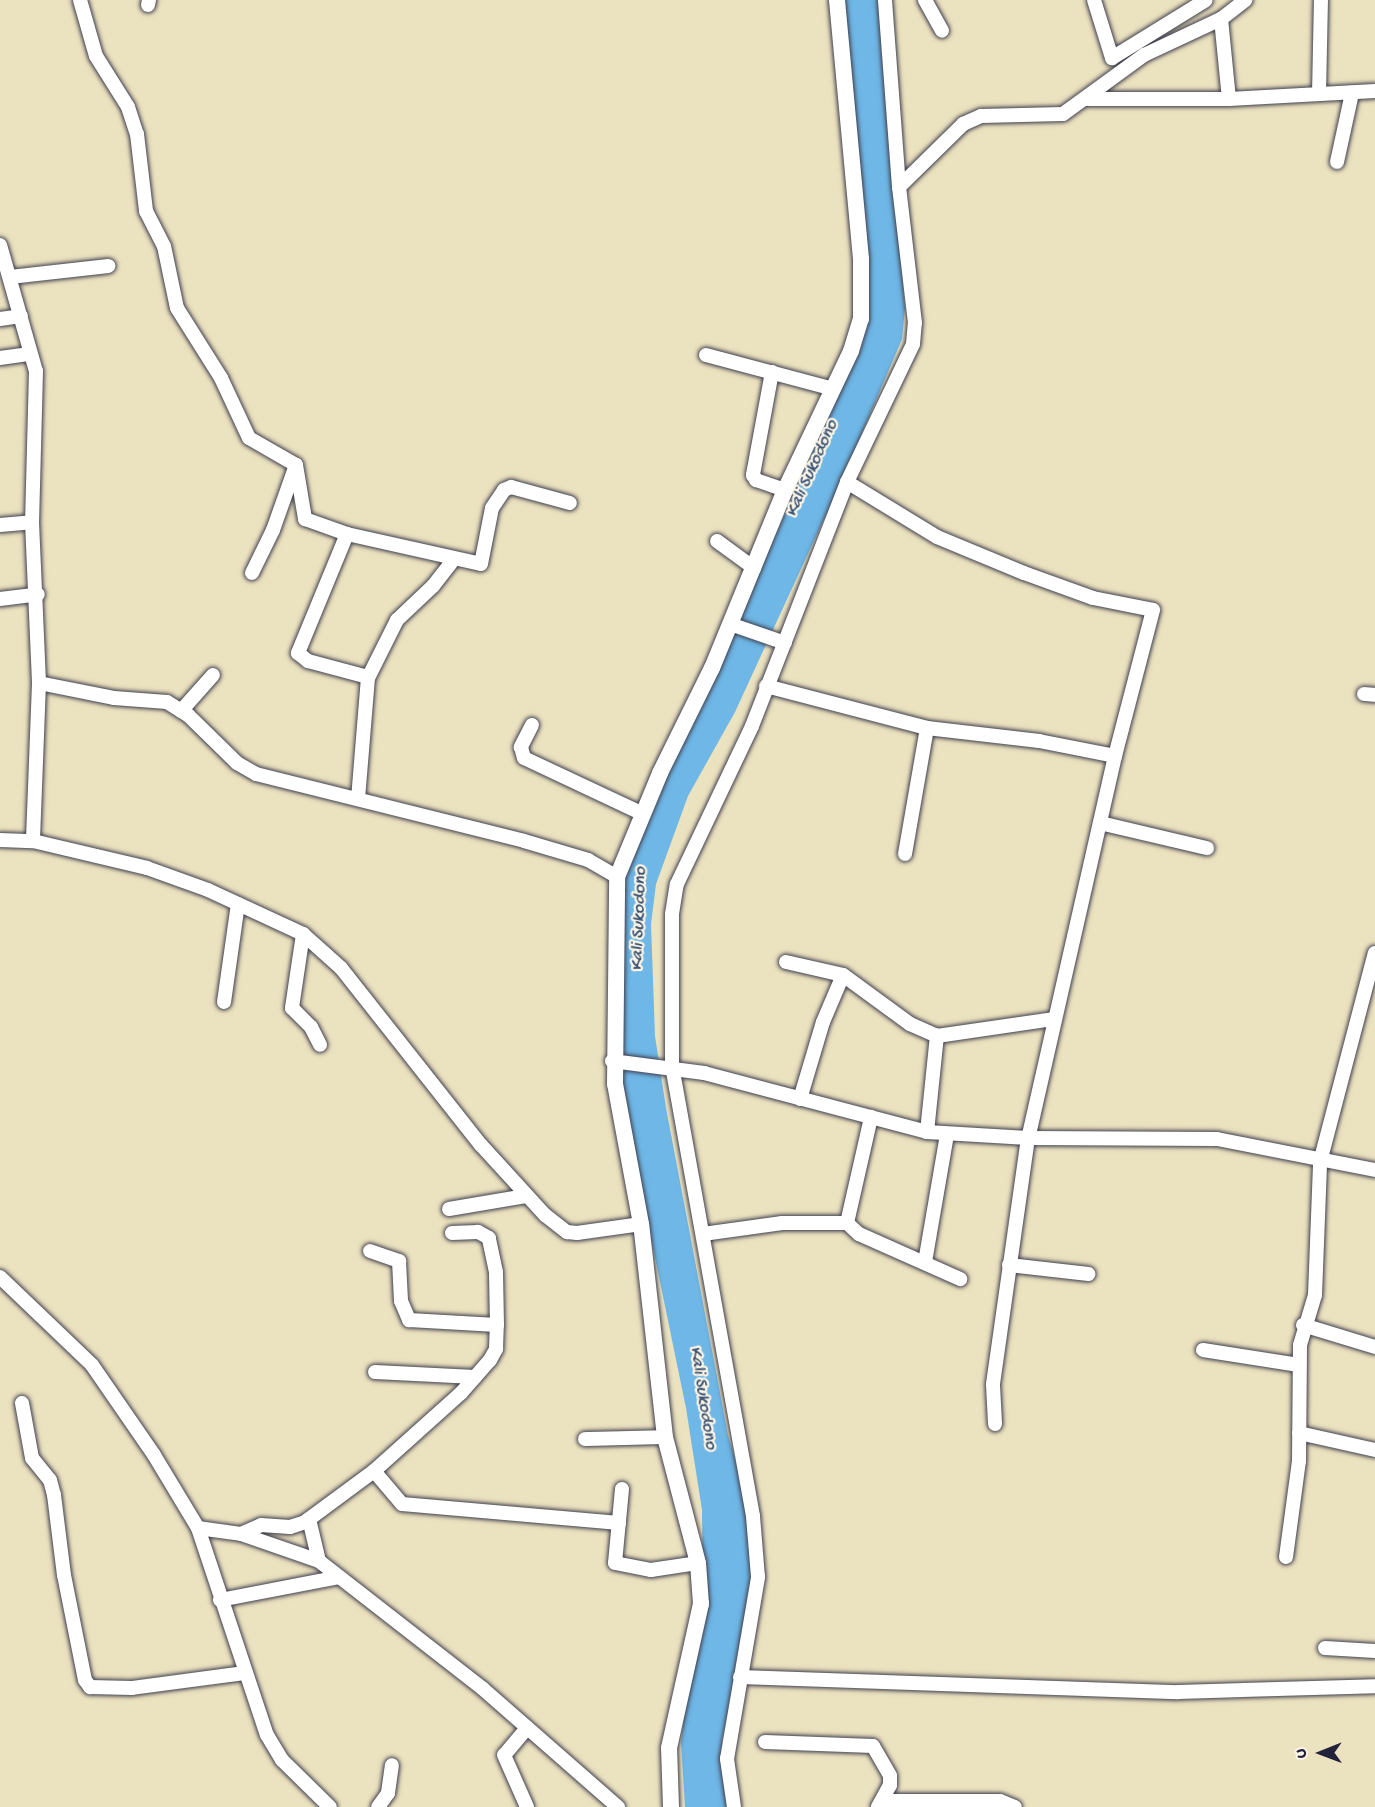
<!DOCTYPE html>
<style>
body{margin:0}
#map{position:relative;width:1375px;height:1807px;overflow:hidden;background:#ebe2bf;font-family:"Gochi Hand",sans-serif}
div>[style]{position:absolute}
.water>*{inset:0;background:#6eb7e6}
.roads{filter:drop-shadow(0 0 2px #403f4f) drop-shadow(0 0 2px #403f4f)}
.minor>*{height:14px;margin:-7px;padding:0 7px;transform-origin:7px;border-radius:7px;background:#fff}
.major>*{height:16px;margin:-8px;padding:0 8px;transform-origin:8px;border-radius:8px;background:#fff}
span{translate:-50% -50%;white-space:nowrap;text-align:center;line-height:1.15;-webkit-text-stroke:4.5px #fcf5e5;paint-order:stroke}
.water-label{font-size:18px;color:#3d5677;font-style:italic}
.north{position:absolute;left:1291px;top:1723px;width:60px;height:60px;-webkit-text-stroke:4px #fcf5e5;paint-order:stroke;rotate:269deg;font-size:16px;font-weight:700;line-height:24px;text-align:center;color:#22223b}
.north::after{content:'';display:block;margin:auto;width:21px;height:27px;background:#22223b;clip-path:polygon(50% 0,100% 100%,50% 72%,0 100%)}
</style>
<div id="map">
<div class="water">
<i style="clip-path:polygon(838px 0,881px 0,905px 308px,902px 339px,842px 480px,735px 712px,688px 796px,656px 884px,651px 924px,655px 1036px,666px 1108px,728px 1435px,752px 1518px,754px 1592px,722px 1740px,733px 1807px,685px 1807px,681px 1743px,687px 1692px,703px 1617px,702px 1510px,686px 1408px,618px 1078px,623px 873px,834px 405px,866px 315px)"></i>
</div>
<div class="roads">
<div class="minor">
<i style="left:80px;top:0;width:58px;rotate:74.1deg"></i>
<i style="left:96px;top:56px;width:60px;rotate:57.9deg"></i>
<i style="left:128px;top:107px;width:28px;rotate:72deg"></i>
<i style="left:137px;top:134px;width:78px;rotate:83.3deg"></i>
<i style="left:146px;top:211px;width:39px;rotate:63deg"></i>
<i style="left:164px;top:246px;width:63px;rotate:78.2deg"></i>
<i style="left:177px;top:308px;width:83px;rotate:57.8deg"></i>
<i style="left:221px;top:378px;width:66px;rotate:65deg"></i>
<i style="left:249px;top:438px;width:54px;rotate:29.9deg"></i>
<i style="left:296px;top:465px;width:55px;rotate:80.5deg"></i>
<i style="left:305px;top:519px;width:45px;rotate:19.7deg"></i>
<i style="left:347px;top:534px;width:137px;rotate:12.6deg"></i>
<i style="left:481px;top:564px;width:57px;rotate:-78.9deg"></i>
<i style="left:492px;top:508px;width:22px;rotate:-56deg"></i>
<i style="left:504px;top:490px;width:8px;rotate:-23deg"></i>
<i style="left:511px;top:487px;width:61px;rotate:15.2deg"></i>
<i style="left:925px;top:0;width:35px;rotate:61deg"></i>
<i style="left:1094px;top:0;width:61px;rotate:72.8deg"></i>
<i style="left:1112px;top:58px;width:110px;rotate:-31.7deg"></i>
<i style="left:148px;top:5px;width:5px;rotate:-79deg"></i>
<i style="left:1221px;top:19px;width:80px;rotate:84.3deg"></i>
<i style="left:1319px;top:94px;width:94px;rotate:-88.8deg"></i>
<i style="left:1088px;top:99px;width:141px"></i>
<i style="left:1229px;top:99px;width:146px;rotate:-3.1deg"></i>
<i style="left:1337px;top:162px;width:71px;rotate:-77.7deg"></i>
<i style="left:899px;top:187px;width:90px;rotate:-44.5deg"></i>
<i style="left:963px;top:124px;width:20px;rotate:-24deg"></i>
<i style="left:981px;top:116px;width:82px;rotate:-1.4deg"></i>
<i style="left:1063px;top:114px;width:100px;rotate:-36.1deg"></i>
<i style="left:1144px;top:55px;width:85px;rotate:-25.1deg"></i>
<i style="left:1221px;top:19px;width:31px;rotate:-38deg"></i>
<i style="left:0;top:245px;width:131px;rotate:74.1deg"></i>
<i style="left:36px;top:371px;width:151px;rotate:91.5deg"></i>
<i style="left:32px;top:522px;width:161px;rotate:87.5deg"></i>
<i style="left:39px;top:683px;width:158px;rotate:92.2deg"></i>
<i style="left:10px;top:277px;width:99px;rotate:-6.4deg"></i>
<i style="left:0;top:319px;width:21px;rotate:-8deg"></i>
<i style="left:706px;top:355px;width:132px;rotate:14.9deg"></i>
<i style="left:0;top:358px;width:30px;rotate:-8deg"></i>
<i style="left:772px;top:372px;width:105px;rotate:100.5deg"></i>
<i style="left:753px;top:475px;width:6px;rotate:59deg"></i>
<i style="left:756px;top:480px;width:31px;rotate:19deg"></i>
<i style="left:847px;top:482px;width:105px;rotate:31.4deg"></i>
<i style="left:937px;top:537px;width:94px;rotate:22.5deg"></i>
<i style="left:1024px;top:573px;width:73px;rotate:19.9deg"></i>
<i style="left:1093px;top:598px;width:61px;rotate:11.3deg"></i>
<i style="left:1153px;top:610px;width:151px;rotate:104.6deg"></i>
<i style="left:1115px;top:756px;width:392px;rotate:102.8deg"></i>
<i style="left:1028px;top:1138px;width:249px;rotate:98.1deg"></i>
<i style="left:993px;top:1385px;width:39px;rotate:87deg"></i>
<i style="left:0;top:525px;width:32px;rotate:-5deg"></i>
<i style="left:347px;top:534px;width:129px;rotate:112.4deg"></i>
<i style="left:298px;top:653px;width:13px;rotate:39deg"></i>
<i style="left:308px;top:661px;width:62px;rotate:14.9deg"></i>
<i style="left:717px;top:541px;width:46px;rotate:36.1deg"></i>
<i style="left:252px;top:573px;width:48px;rotate:-64deg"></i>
<i style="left:273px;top:530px;width:69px;rotate:-70.5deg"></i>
<i style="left:0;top:599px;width:38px;rotate:-7deg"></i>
<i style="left:730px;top:624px;width:58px;rotate:19.1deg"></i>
<i style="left:39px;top:683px;width:76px;rotate:11.3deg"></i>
<i style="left:114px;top:698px;width:53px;rotate:4.3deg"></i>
<i style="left:167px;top:702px;width:25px;rotate:32deg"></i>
<i style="left:188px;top:715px;width:69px;rotate:44.4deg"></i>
<i style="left:237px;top:763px;width:22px;rotate:30deg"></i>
<i style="left:256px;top:774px;width:276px;rotate:14deg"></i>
<i style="left:524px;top:841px;width:67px;rotate:16.5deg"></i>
<i style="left:588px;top:860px;width:34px;rotate:30deg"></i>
<i style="left:766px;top:686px;width:166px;rotate:14.6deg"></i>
<i style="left:1364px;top:694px;width:11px;rotate:5deg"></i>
<i style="left:181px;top:711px;width:48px;rotate:-48.4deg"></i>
<i style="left:532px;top:725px;width:25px;rotate:117deg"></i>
<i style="left:521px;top:747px;width:11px;rotate:75deg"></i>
<i style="left:524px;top:758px;width:132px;rotate:25.2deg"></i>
<i style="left:358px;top:799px;width:121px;rotate:-85.3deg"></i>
<i style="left:368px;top:678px;width:65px;rotate:-63.4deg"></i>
<i style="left:397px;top:620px;width:50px;rotate:-43.4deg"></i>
<i style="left:433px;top:586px;width:33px;rotate:-52deg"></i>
<i style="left:1100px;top:823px;width:110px;rotate:13.2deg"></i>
<i style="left:0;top:840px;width:33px;rotate:2deg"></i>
<i style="left:33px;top:841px;width:117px;rotate:13.3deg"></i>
<i style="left:147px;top:868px;width:65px;rotate:19.8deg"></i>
<i style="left:208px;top:890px;width:105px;rotate:24.9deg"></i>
<i style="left:303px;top:934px;width:51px;rotate:41.8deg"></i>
<i style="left:341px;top:968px;width:226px;rotate:51.7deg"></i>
<i style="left:481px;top:1145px;width:95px;rotate:47.6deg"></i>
<i style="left:545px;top:1215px;width:28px;rotate:38deg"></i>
<i style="left:567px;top:1232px;width:10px;rotate:6deg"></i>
<i style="left:577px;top:1233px;width:65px;rotate:-8deg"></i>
<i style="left:905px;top:854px;width:128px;rotate:-80.1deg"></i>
<i style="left:927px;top:728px;width:113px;rotate:6.6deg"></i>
<i style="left:1039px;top:741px;width:77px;rotate:11.2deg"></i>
<i style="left:303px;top:934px;width:75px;rotate:98.5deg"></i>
<i style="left:292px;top:1008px;width:27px;rotate:45deg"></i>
<i style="left:311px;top:1027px;width:20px;rotate:63deg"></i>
<i style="left:786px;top:962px;width:58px;rotate:12.8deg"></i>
<i style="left:843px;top:975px;width:83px;rotate:36.2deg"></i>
<i style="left:910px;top:1024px;width:30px;rotate:24deg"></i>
<i style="left:937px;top:1036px;width:117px;rotate:-8.3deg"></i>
<i style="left:224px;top:1002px;width:99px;rotate:-81.9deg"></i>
<i style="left:612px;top:1061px;width:93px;rotate:7.4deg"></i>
<i style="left:704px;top:1073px;width:231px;rotate:14.8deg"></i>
<i style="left:927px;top:1132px;width:101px;rotate:3.4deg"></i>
<i style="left:1028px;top:1138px;width:189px;rotate:0.3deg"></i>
<i style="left:1217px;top:1139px;width:161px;rotate:11.1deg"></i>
<i style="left:800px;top:1099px;width:80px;rotate:-73.4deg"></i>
<i style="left:823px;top:1022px;width:51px;rotate:-66.9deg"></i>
<i style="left:927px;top:1132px;width:97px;rotate:-84.1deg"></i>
<i style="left:449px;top:1209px;width:78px;rotate:-9.6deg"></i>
<i style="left:847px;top:1223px;width:109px;rotate:-77.2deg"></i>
<i style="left:703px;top:1234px;width:80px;rotate:-7.9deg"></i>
<i style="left:782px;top:1223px;width:65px"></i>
<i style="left:847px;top:1223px;width:16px;rotate:43deg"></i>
<i style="left:859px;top:1234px;width:111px;rotate:24deg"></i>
<i style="left:370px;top:1251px;width:31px;rotate:19deg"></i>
<i style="left:399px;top:1261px;width:40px;rotate:87.1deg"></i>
<i style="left:401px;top:1301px;width:21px;rotate:67deg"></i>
<i style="left:409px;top:1320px;width:88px;rotate:3.3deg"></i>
<i style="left:925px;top:1262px;width:130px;rotate:-80.2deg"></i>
<i style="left:1009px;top:1265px;width:80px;rotate:6.5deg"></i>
<i style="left:0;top:1277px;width:127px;rotate:43.7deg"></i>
<i style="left:92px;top:1365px;width:109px;rotate:55.4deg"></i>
<i style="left:154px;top:1455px;width:85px;rotate:58.9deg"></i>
<i style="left:198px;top:1528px;width:218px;rotate:71.6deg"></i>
<i style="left:267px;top:1735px;width:29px;rotate:59deg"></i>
<i style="left:282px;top:1760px;width:67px;rotate:44.4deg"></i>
<i style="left:1303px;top:1325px;width:75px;rotate:17deg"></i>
<i style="left:1203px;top:1350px;width:97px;rotate:8.9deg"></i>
<i style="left:375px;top:1372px;width:100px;rotate:2.9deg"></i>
<i style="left:22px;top:1403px;width:56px;rotate:79.7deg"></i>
<i style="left:32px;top:1458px;width:28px;rotate:51deg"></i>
<i style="left:50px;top:1480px;width:16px;rotate:75deg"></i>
<i style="left:54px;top:1495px;width:81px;rotate:82.9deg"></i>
<i style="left:64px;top:1575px;width:107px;rotate:78.7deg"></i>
<i style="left:85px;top:1680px;width:9px;rotate:54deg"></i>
<i style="left:90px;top:1687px;width:42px;rotate:1.4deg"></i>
<i style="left:132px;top:1688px;width:114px;rotate:-7.6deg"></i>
<i style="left:1299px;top:1433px;width:78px;rotate:12.6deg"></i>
<i style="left:585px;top:1439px;width:80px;rotate:-1.4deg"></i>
<i style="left:374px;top:1471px;width:43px;rotate:49.7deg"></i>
<i style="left:402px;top:1504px;width:218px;rotate:5deg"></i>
<i style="left:622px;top:1489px;width:74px;rotate:95.4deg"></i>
<i style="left:615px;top:1563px;width:37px;rotate:11deg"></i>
<i style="left:651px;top:1570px;width:48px;rotate:-8.5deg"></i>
<i style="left:309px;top:1519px;width:43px;rotate:76.6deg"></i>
<i style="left:198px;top:1528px;width:43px;rotate:7.9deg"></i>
<i style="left:241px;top:1534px;width:83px;rotate:19.1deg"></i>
<i style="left:319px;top:1561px;width:207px;rotate:37.9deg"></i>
<i style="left:482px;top:1688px;width:181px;rotate:41.2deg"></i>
<i style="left:241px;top:1534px;width:22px;rotate:-24deg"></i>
<i style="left:261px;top:1525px;width:29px;rotate:4deg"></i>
<i style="left:290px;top:1527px;width:16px;rotate:-18deg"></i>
<i style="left:305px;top:1522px;width:86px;rotate:-36.5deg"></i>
<i style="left:374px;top:1471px;width:117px;rotate:-41.9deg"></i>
<i style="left:461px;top:1393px;width:44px;rotate:-48.7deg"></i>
<i style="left:490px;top:1360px;width:13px;rotate:-61deg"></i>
<i style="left:496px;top:1349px;width:24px;rotate:-88deg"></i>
<i style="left:497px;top:1325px;width:53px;rotate:-91.1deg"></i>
<i style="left:496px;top:1272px;width:35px;rotate:-102deg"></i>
<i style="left:489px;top:1238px;width:13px;rotate:-151deg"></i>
<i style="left:478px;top:1232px;width:26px;rotate:178deg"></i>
<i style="left:1286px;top:1557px;width:97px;rotate:-82.3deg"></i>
<i style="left:1299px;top:1461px;width:116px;rotate:-89.5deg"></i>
<i style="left:1300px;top:1345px;width:52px;rotate:-73.3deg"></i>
<i style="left:1315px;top:1295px;width:133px;rotate:-87.8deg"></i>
<i style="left:1320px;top:1162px;width:216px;rotate:-75.3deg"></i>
<i style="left:220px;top:1600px;width:121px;rotate:-10.9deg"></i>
<i style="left:1325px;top:1648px;width:50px;rotate:3.4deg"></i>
<i style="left:740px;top:1677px;width:438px;rotate:2deg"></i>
<i style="left:1178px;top:1692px;width:197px;rotate:-1.7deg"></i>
<i style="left:527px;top:1728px;width:35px;rotate:130deg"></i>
<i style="left:504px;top:1755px;width:57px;rotate:66.1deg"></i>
<i style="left:765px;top:1742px;width:108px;rotate:2.1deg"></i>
<i style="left:873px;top:1746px;width:34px;rotate:60deg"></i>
<i style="left:890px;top:1776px;width:9px;rotate:90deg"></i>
<i style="left:890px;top:1785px;width:25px;rotate:119deg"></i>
<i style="left:882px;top:1801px;width:118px"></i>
<i style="left:1000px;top:1801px;width:16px;rotate:22deg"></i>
<i style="left:378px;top:1807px;width:17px;rotate:-54deg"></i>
<i style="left:388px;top:1793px;width:28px;rotate:-82deg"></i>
<i style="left:734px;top:1807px;width:49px;rotate:-98.3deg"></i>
<i style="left:727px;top:1759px;width:185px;rotate:-80.3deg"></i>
<i style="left:758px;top:1577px;width:61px;rotate:-94.7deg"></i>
<i style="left:753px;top:1516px;width:456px;rotate:-100.2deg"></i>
<i style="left:672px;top:1067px;width:153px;rotate:-90deg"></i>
<i style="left:672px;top:914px;width:30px;rotate:-81deg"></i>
<i style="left:677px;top:884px;width:175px;rotate:-64.6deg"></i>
<i style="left:752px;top:726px;width:262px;rotate:-68.7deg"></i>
<i style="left:847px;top:482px;width:153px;rotate:-64.4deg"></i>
<i style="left:913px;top:344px;width:21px;rotate:-85deg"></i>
<i style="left:915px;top:323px;width:137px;rotate:-96.7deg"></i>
<i style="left:899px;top:187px;width:188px;rotate:-94.3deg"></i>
</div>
<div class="major">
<i style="left:671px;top:1807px;width:59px;rotate:-91.9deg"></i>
<i style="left:669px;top:1748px;width:148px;rotate:-77.5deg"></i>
<i style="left:701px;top:1604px;width:41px;rotate:-94.2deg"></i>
<i style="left:698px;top:1563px;width:130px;rotate:-104.7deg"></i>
<i style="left:665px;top:1437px;width:214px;rotate:-96.4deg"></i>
<i style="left:641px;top:1224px;width:142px;rotate:-100.5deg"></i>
<i style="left:615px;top:1084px;width:207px;rotate:-89.4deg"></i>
<i style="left:617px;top:877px;width:113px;rotate:-67.5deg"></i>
<i style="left:660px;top:773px;width:117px;rotate:-63.7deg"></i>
<i style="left:712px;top:668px;width:192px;rotate:-67.7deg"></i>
<i style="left:785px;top:490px;width:154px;rotate:-64.6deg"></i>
<i style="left:851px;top:351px;width:34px;rotate:-73deg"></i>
<i style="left:861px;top:319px;width:60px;rotate:-90deg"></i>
<i style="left:861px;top:259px;width:260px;rotate:-95.3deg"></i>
</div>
</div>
<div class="water-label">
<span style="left:813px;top:469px;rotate:-66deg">Kali Sukodono</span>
<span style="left:640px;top:919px;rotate:-88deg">Kali Sukodono</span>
<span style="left:702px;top:1398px;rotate:81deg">Kali Sukodono</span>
</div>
<div class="north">U</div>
</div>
